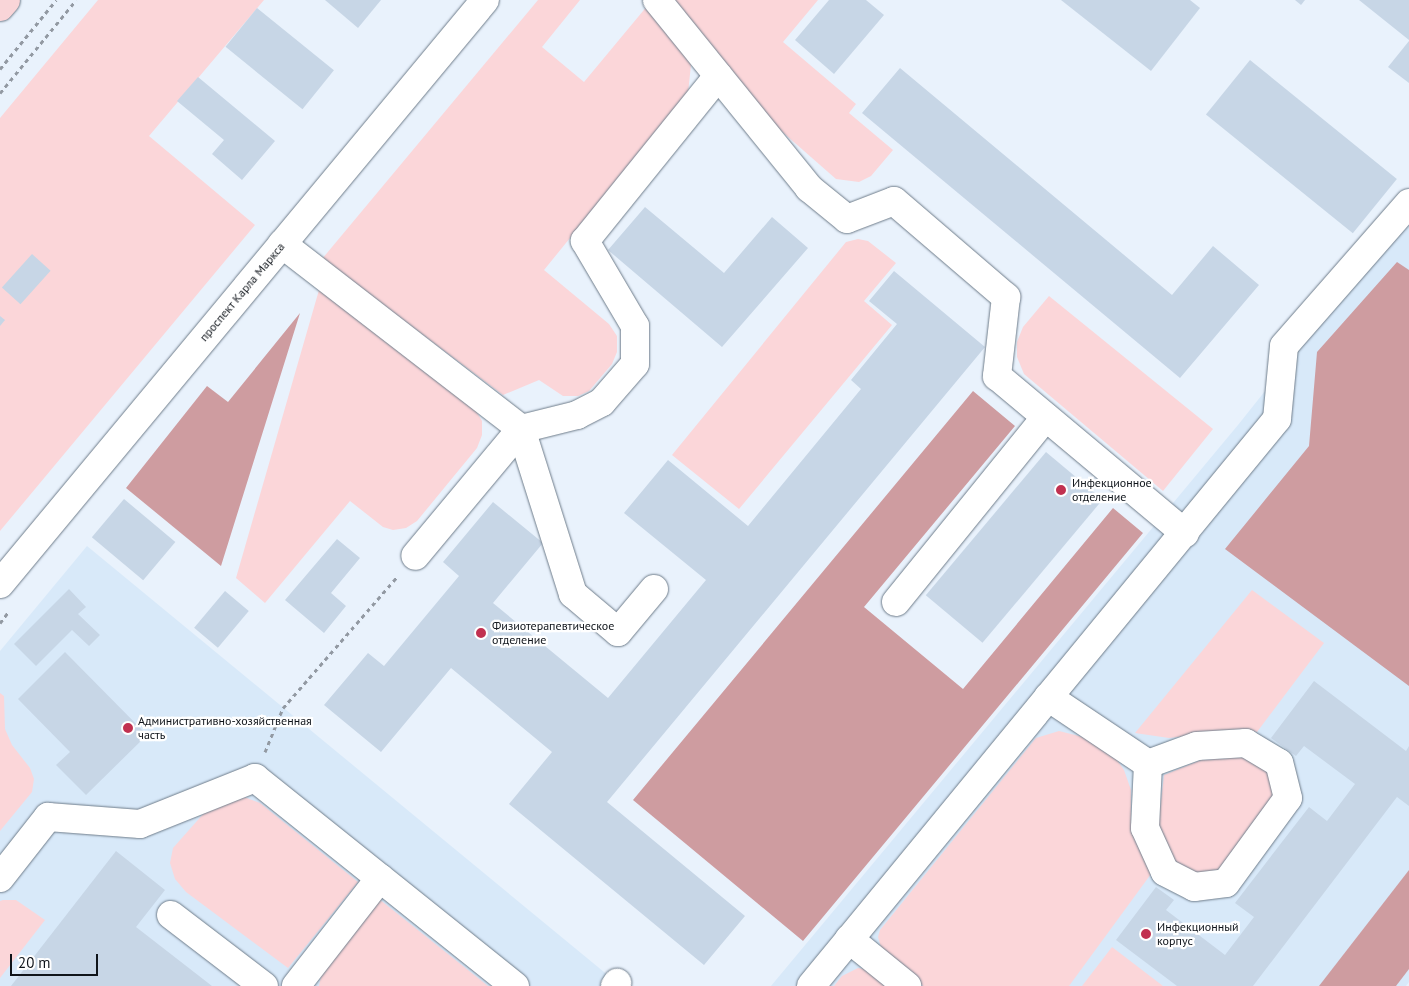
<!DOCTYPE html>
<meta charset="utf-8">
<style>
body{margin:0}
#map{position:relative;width:1409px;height:986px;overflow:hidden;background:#e9f2fc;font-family:"PT Sans",sans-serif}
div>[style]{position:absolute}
.built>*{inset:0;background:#d8e9f9}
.green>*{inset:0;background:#fbd6d9}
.forest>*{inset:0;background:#ce9ca0}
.building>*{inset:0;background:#c7d6e6;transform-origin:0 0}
.path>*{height:3px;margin-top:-1.5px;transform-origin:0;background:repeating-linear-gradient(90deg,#9299a2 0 4px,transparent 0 8px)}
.roads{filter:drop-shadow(0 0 1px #6e7c8a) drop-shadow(0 0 1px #6e7c8a)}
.minor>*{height:28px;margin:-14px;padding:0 14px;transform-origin:14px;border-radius:14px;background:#fff}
.major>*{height:28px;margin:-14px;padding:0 14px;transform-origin:14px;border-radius:14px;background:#f9d5d8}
.dots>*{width:14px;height:14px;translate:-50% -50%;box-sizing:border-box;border:2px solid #fff;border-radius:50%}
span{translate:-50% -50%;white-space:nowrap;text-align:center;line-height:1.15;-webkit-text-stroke:4.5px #fff;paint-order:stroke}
.street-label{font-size:12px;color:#0f141a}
.poi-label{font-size:12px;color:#0f141a}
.left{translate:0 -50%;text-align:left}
.scale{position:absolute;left:10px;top:954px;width:88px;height:22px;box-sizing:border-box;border:2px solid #0f141a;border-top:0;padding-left:6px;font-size:15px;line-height:18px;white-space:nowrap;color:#0f141a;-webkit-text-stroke:4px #fff;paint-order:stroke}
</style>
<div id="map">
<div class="built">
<i style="clip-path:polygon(1409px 210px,1409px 982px,1406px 986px,771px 986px,1238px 425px)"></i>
<i style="clip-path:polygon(87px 546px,621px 986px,0 986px,0 651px)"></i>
</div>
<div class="green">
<i style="clip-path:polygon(98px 0,264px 0,149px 136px,255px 225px,0 531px,0 118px)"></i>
<i style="clip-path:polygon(538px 0,580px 0,542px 47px,584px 82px,648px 5px,689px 53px,691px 65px,688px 93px,544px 270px,609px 324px,617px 336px,617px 352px,612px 364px,589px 391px,578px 396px,563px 396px,539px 380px,503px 395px,322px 259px)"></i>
<i style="clip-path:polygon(675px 0,818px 0,783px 42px,856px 104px,849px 113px,893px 150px,871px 176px,859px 182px,836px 179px,779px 129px)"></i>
<i style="clip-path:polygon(858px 239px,868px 241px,896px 263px,864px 301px,892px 325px,739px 509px,672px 455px,846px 242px)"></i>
<i style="clip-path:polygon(319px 290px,476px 411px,482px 421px,482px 435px,477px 448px,417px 521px,406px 528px,393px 530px,383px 527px,350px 501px,265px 603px,236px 578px)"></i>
<i style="clip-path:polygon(1049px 296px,1213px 429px,1163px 491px,1024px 374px,1017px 357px,1017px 342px,1023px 327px)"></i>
<i style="clip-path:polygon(1252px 590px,1324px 643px,1257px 732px,1245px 730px,1169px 738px,1135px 733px)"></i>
<i style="clip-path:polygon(0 693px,4px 696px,5px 729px,12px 745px,30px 768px,34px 779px,32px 792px,0 831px)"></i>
<i style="clip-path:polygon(1059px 731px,1083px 737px,1117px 760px,1124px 770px,1131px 790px,1131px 828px,1151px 874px,1069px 986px,923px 986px,882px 951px,878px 937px,880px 930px,1036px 738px)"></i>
<i style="clip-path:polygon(1242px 757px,1269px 771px,1274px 800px,1222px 869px,1195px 874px,1174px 863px,1158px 827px,1164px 775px,1201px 760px)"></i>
<i style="clip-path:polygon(244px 797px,260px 803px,358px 882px,288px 968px,186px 892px,175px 879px,170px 863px,173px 848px,212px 804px)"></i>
<i style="clip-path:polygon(379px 899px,488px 986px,319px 986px,322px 972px)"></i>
<i style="clip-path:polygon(3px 900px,16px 900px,45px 920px,0 978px,0 901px)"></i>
<i style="clip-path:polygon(1112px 947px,1163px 986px,1082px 986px)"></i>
<i style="clip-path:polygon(858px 968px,866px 969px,890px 986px,834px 986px,842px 976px)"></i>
</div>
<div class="forest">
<i style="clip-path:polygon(1397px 262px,1409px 270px,1409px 686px,1225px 549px,1309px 446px,1317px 352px)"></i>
<i style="clip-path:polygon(300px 313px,221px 566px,126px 488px,207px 386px,228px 402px)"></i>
<i style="clip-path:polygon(973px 391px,1015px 426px,864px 607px,963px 689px,1113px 508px,1143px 533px,803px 941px,633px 800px)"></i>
<i style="clip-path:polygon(1409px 870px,1409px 969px,1396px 986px,1319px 986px)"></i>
</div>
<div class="building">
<i style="clip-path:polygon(325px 0,381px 0,358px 28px)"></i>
<i style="clip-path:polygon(829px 0,866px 0,884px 15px,834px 74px,795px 40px)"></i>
<i style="clip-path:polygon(1061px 0,1190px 0,1200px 8px,1151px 71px)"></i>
<i style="clip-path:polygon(1295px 0,1305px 0,1301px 5px)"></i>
<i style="clip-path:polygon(1359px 0,1409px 0,1409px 40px)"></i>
<i style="left:257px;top:8px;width:99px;height:50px;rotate:39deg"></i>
<i style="clip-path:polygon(1409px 41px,1409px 83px,1388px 67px)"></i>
<i style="left:1250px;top:60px;width:189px;height:70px;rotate:39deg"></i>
<i style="clip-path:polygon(900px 68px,1172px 295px,1213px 246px,1259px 285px,1180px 378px,862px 113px)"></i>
<i style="clip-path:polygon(198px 77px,275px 141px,242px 180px,212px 154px,224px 140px,177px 101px)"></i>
<i style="clip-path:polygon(645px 207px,724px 273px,772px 217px,808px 248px,722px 347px,608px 250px)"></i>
<i style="left:32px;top:254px;width:25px;height:45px;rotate:42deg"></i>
<i style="clip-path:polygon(894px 271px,985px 347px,607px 802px,745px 916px,704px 965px,509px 804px,552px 752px,451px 668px,381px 752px,324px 705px,368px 653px,384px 666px,459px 576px,443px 562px,493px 502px,543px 543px,493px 603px,608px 698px,706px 580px,624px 513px,668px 460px,748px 526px,861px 389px,851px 380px,897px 324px,869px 301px)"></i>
<i style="clip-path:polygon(0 316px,5px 320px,0 326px)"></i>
<i style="left:1046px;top:452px;width:74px;height:187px;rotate:40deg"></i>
<i style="left:124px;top:499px;width:67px;height:50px;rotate:40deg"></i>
<i style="clip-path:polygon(337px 539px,360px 558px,331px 593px,346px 606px,324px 633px,285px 600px)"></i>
<i style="clip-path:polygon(69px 589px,86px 607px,78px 614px,100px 635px,89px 646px,72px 630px,36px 666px,14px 644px)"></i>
<i style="left:225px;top:591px;width:31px;height:48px;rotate:40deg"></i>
<i style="clip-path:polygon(65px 652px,147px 735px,86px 795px,56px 765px,70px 752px,18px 699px)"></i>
<i style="clip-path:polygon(1314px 681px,1406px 751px,1409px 746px,1409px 806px,1397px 797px,1253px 986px,1177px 986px,1116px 940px,1156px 887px,1174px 900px,1166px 910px,1225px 955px,1254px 917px,1235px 903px,1309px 807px,1327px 821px,1355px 784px,1304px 746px,1296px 756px,1271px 738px)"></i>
<i style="clip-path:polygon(116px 851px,165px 890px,136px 927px,212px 986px,11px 986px)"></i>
</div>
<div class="path">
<i style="left:0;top:69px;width:89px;rotate:-50.9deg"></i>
<i style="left:0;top:93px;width:120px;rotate:-50.7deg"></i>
<i style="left:0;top:623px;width:15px;rotate:-53deg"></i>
<i style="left:265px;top:752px;width:48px;rotate:-67.8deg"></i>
<i style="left:283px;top:708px;width:174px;rotate:-49deg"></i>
</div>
<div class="roads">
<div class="minor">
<i style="left:657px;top:0;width:242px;rotate:51deg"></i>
<i style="left:809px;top:188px;width:49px;rotate:39.2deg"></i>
<i style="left:847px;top:219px;width:50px;rotate:-21deg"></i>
<i style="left:894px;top:201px;width:148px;rotate:40.6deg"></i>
<i style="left:1006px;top:297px;width:80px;rotate:96.5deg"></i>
<i style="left:997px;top:376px;width:245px;rotate:39.9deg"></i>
<i style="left:282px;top:244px;width:302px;rotate:37.7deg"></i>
<i style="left:521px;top:429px;width:165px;rotate:129.8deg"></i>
<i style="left:0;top:584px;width:759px;rotate:-50.29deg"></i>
<i style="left:654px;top:589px;width:56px;rotate:129.9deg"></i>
<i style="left:618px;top:632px;width:59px;rotate:-139.8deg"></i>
<i style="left:573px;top:594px;width:173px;rotate:-107.5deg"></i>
<i style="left:521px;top:429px;width:58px;rotate:-14deg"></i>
<i style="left:577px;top:415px;width:28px;rotate:-27deg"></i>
<i style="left:602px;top:402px;width:50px;rotate:-49deg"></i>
<i style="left:635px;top:364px;width:38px;rotate:-90deg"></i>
<i style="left:635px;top:326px;width:99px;rotate:-120.5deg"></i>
<i style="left:585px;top:241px;width:212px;rotate:-51.1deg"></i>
<i style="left:896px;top:602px;width:238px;rotate:-51deg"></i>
<i style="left:1048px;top:697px;width:120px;rotate:33.8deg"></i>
<i style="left:1148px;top:764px;width:64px;rotate:92.7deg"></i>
<i style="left:1145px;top:828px;width:48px;rotate:65.6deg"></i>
<i style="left:1165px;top:872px;width:33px;rotate:27deg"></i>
<i style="left:1194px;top:887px;width:32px;rotate:-7deg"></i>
<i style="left:1226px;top:883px;width:105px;rotate:-53.9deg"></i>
<i style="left:1288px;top:798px;width:36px;rotate:-104deg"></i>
<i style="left:1279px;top:763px;width:39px;rotate:-149deg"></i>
<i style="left:1246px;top:743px;width:49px;rotate:176.5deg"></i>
<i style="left:1197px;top:746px;width:52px;rotate:159.8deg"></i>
<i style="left:0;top:878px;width:78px;rotate:-51.8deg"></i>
<i style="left:48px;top:817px;width:92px;rotate:4.4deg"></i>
<i style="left:140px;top:824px;width:124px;rotate:-21.8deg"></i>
<i style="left:255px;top:778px;width:160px;rotate:38.7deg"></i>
<i style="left:380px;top:878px;width:137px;rotate:127.9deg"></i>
<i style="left:380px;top:878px;width:173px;rotate:38.7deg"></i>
<i style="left:171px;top:915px;width:117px;rotate:37.4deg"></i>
<i style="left:849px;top:939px;width:75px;rotate:39deg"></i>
<i style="left:615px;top:986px;width:4px;rotate:-56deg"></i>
<i style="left:811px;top:986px;width:734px;rotate:-50.58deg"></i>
<i style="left:1277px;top:419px;width:73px;rotate:-84.5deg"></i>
<i style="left:1284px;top:346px;width:190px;rotate:-48.8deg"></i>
</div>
<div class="major">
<i style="left:0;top:7px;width:9px;rotate:-49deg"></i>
</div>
</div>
<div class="dots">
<i style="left:1061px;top:490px;background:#c13150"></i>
<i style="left:481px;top:633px;background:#c13150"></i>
<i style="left:128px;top:728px;background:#c13150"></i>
<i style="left:1146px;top:934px;background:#c13150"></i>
</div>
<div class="street-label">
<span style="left:242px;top:292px;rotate:-50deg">проспект Карла Маркса</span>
</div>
<div class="poi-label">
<span class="left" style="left:1072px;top:490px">Инфекционное<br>отделение</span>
<span class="left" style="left:492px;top:633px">Физиотерапевтическое<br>отделение</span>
<span class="left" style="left:138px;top:728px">Административно-хозяйственная<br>часть</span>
<span class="left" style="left:1157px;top:934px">Инфекционный<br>корпус</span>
</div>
<div class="scale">20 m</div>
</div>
